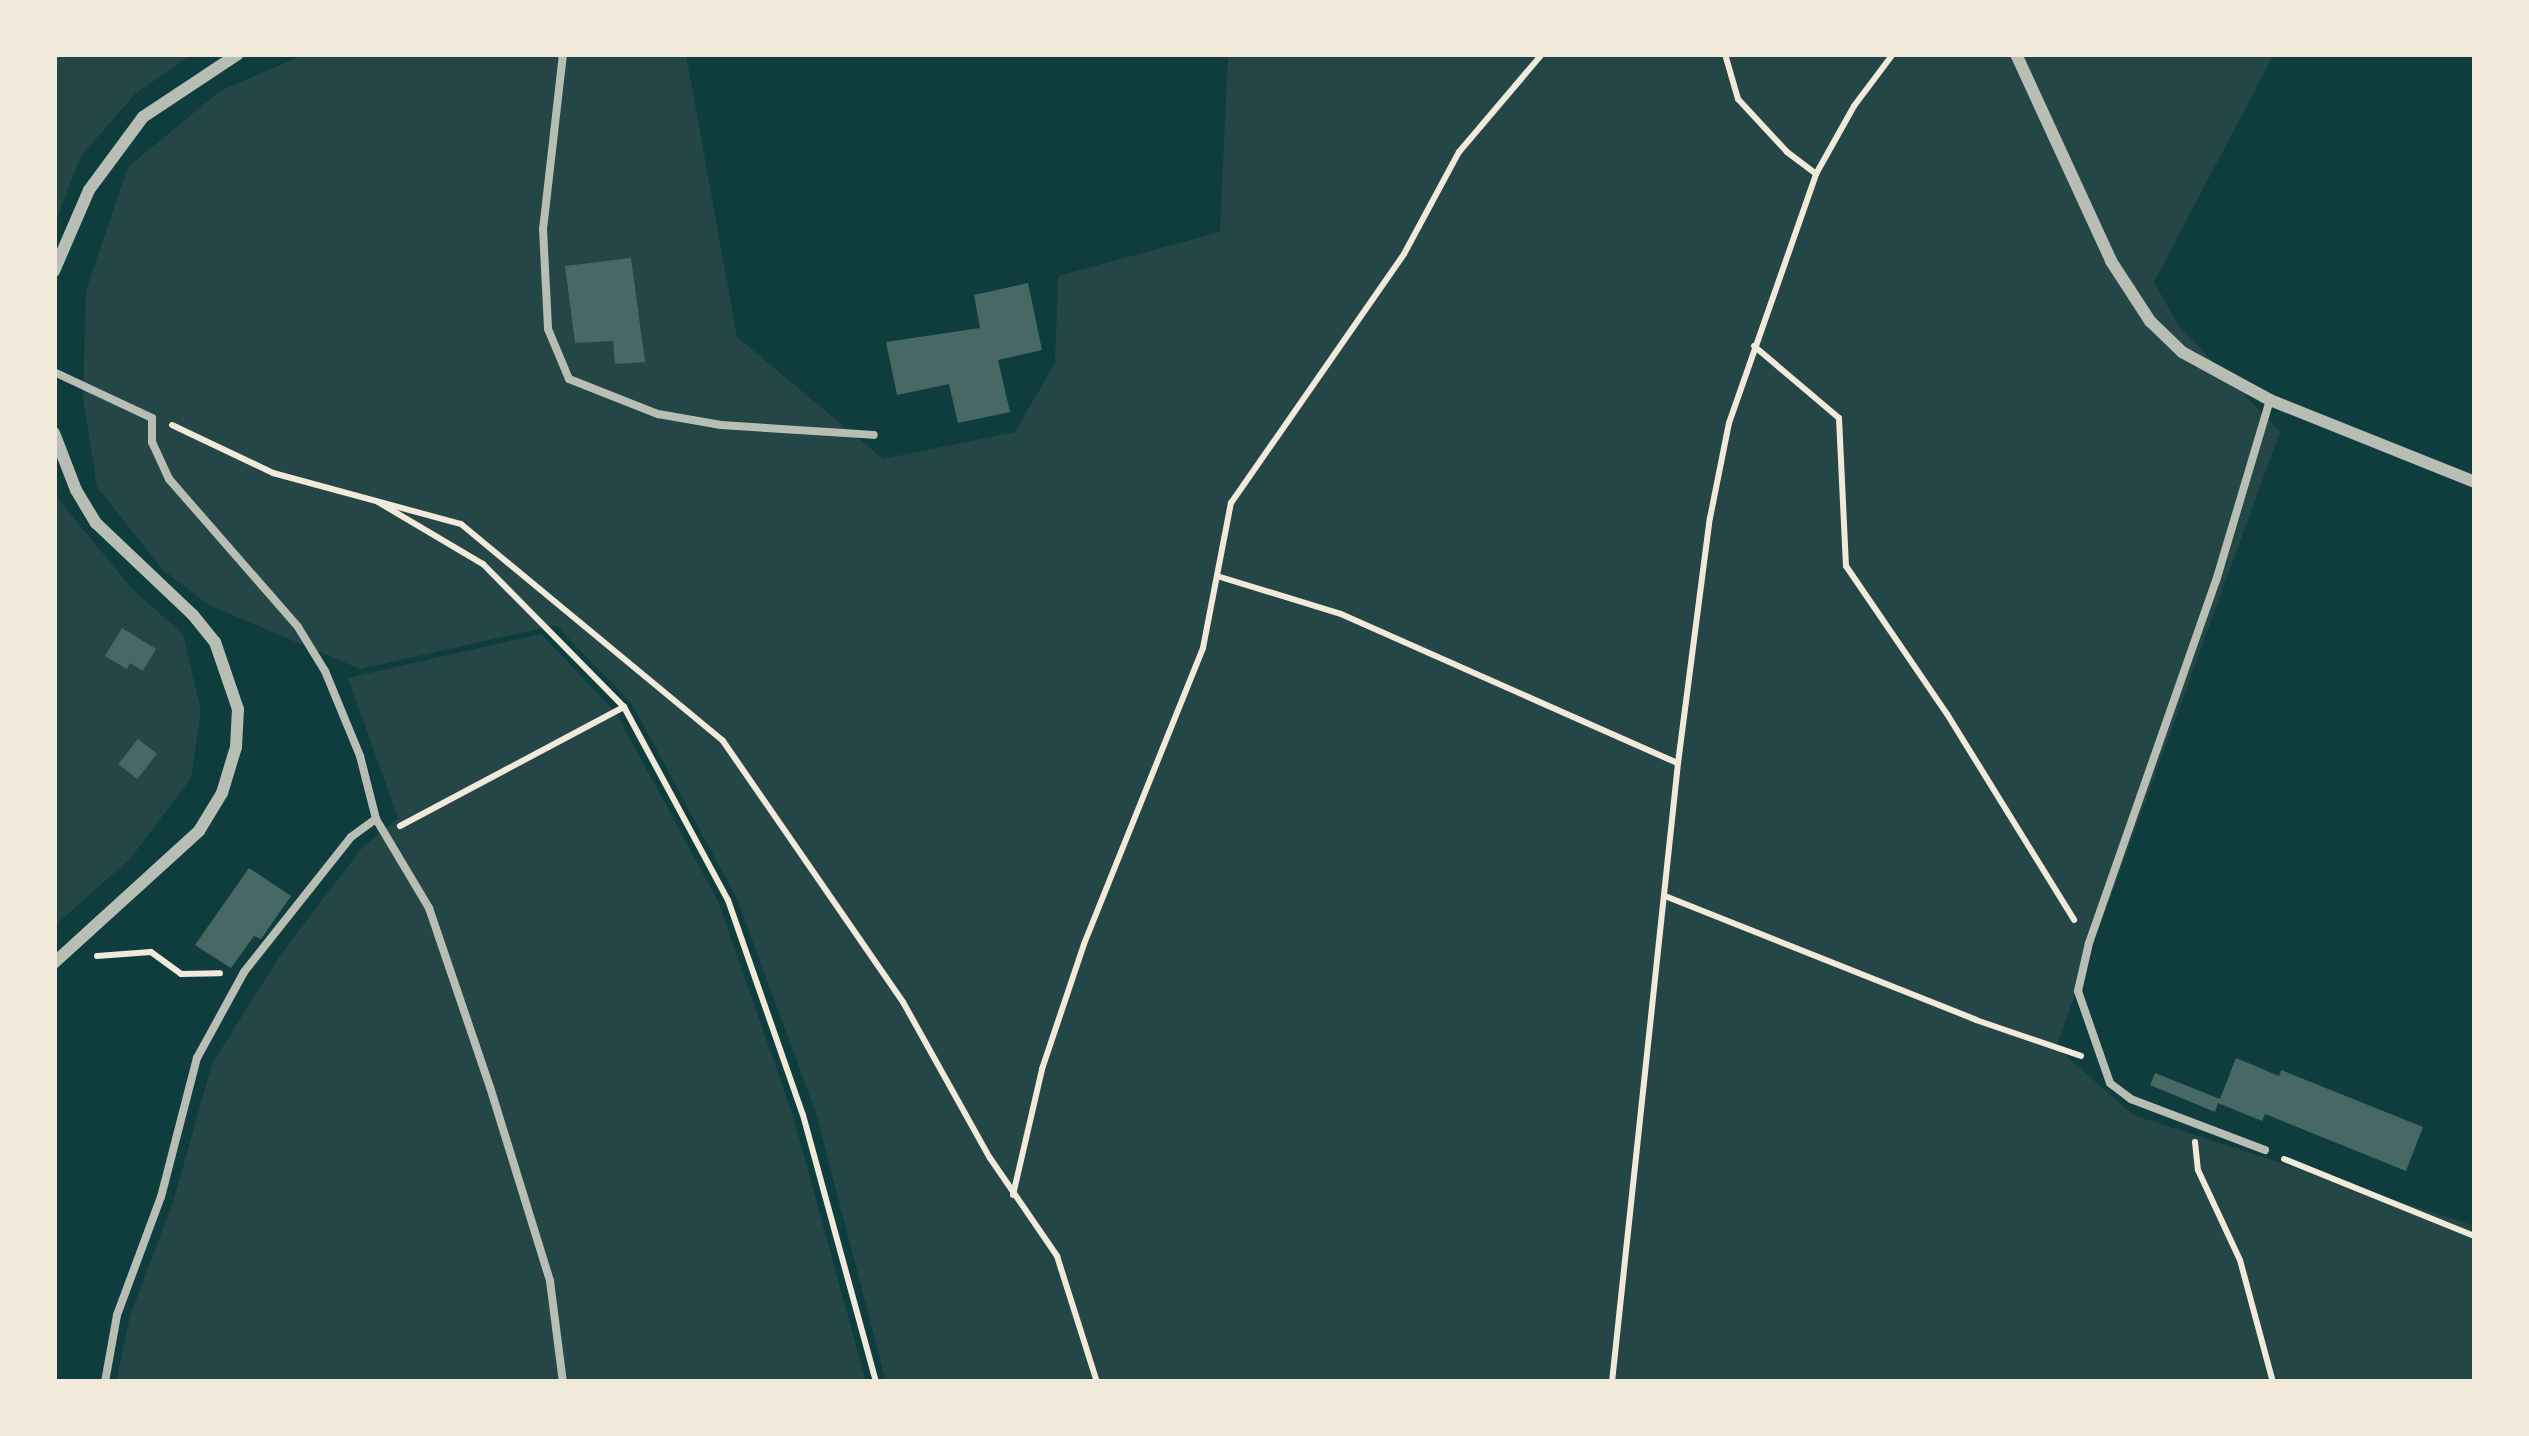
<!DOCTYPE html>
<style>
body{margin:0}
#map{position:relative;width:2529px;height:1436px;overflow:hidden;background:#0f3d3e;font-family:Montserrat,sans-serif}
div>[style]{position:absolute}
.green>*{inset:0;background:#244646}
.building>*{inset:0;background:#486865;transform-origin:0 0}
.path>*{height:6px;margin:-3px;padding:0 3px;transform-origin:3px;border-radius:3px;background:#f1e9da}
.service>*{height:8px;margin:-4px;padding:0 4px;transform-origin:4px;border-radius:4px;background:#b8beb3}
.minor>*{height:12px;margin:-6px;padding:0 6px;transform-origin:6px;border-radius:6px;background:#b8beb3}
span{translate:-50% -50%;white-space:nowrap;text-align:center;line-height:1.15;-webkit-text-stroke:12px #f1e9da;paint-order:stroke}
.frame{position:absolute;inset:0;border:57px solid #f1e9da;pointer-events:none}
</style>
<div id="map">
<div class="green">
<i style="clip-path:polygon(54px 54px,192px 54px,135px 94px,81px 156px,54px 225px)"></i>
<i style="clip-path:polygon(306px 54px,686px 54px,737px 337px,883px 459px,1015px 432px,1055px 363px,1058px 276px,1220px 232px,1228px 54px,2274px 54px,2154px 282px,2178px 325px,2280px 432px,2056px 1047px,2133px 1115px,2475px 1226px,2475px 1382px,886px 1382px,816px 1113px,737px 899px,632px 704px,556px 625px,360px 669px,209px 605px,162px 569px,97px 487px,83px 398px,86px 290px,128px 167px,220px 91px)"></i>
<i style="clip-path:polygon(54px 483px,58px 499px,133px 590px,183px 634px,201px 711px,191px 778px,130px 859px,54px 926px)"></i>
<i style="clip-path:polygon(541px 634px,616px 713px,718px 901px,793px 1116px,866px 1382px,116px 1382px,130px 1316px,174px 1199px,212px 1064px,279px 957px,362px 848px,398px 818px,348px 678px)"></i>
</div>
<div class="building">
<i style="clip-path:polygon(631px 258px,645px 362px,615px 364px,613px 341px,575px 343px,565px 266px)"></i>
<i style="clip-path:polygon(1028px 283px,1042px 350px,998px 360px,1010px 412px,958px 423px,949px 384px,897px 395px,886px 342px,980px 328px,974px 295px)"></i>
<i style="clip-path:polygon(122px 628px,156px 649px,143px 671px,130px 663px,127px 669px,105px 656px)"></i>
<i style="left:138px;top:739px;width:24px;height:32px;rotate:38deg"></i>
<i style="clip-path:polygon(249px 868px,291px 896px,261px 939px,254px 936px,231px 968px,195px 945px)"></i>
<i style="clip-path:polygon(2236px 1058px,2279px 1076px,2281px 1070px,2423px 1127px,2406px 1171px,2265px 1114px,2262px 1121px,2218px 1103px,2215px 1112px,2150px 1085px,2155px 1073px,2220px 1099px)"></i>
</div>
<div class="path">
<i style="left:1725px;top:54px;width:47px;rotate:73.9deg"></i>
<i style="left:1738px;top:99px;width:72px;rotate:47.2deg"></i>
<i style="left:1787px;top:152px;width:36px;rotate:37deg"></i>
<i style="left:1754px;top:346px;width:111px;rotate:40.3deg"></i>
<i style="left:1839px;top:418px;width:148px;rotate:87.3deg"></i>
<i style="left:1846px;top:566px;width:179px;rotate:55.7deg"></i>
<i style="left:1947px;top:714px;width:242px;rotate:58.3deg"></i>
<i style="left:172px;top:425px;width:112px;rotate:25.4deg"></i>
<i style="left:273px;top:473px;width:195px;rotate:15.2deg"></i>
<i style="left:461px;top:524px;width:340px;rotate:39.6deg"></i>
<i style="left:723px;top:741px;width:317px;rotate:55.4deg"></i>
<i style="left:903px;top:1002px;width:179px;rotate:60.9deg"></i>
<i style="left:990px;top:1158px;width:119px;rotate:55.6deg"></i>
<i style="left:1057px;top:1256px;width:132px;rotate:72.4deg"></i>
<i style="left:378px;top:502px;width:122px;rotate:30.6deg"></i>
<i style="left:483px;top:564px;width:201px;rotate:45.4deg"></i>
<i style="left:624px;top:707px;width:219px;rotate:61.7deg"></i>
<i style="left:728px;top:900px;width:228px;rotate:70.8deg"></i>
<i style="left:803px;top:1115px;width:277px;rotate:74.7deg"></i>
<i style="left:1217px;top:576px;width:130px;rotate:17deg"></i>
<i style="left:1341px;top:614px;width:368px;rotate:23.9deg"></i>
<i style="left:400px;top:826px;width:254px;rotate:-28deg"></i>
<i style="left:1665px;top:896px;width:335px;rotate:21.7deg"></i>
<i style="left:1976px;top:1020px;width:111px;rotate:18.9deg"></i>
<i style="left:97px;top:956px;width:54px;rotate:-4.2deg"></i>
<i style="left:151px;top:952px;width:37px;rotate:36deg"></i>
<i style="left:181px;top:974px;width:39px;rotate:-1deg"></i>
<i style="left:2195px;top:1142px;width:28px;rotate:84deg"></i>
<i style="left:2198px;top:1170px;width:99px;rotate:65deg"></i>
<i style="left:2240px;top:1260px;width:126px;rotate:74.9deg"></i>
<i style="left:2284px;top:1159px;width:206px;rotate:22deg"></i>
<i style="left:1013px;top:1195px;width:129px;rotate:-77deg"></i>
<i style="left:1042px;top:1069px;width:132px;rotate:-71.4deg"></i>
<i style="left:1084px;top:944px;width:319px;rotate:-68.1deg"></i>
<i style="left:1203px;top:648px;width:148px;rotate:-79.1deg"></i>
<i style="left:1231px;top:503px;width:303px;rotate:-55.2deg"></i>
<i style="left:1404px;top:254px;width:116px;rotate:-61.7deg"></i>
<i style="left:1459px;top:152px;width:128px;rotate:-49.7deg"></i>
<i style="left:1612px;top:1382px;width:623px;rotate:-83.91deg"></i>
<i style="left:1678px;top:763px;width:247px;rotate:-82.6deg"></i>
<i style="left:1710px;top:518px;width:97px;rotate:-78.7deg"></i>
<i style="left:1729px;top:423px;width:264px;rotate:-70.7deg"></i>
<i style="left:1816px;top:174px;width:78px;rotate:-60.8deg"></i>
<i style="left:1854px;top:106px;width:65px;rotate:-53.1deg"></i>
</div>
<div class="service">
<i style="left:563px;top:54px;width:176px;rotate:96.5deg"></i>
<i style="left:543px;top:229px;width:100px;rotate:87.1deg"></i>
<i style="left:548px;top:329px;width:54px;rotate:67.2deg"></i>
<i style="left:569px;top:379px;width:96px;rotate:21.5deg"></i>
<i style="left:658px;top:414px;width:64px;rotate:9.9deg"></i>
<i style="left:721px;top:425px;width:153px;rotate:3.7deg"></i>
<i style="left:54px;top:372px;width:108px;rotate:25.1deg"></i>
<i style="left:152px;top:418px;width:24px;rotate:90deg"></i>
<i style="left:152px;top:442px;width:41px;rotate:65.3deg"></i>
<i style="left:169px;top:479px;width:196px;rotate:48.9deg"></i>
<i style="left:298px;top:627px;width:52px;rotate:58.5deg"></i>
<i style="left:325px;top:671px;width:92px;rotate:67.6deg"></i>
<i style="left:360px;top:756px;width:65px;rotate:75.7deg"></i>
<i style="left:376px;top:819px;width:104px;rotate:59.2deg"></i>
<i style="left:429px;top:908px;width:189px;rotate:71.2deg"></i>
<i style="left:490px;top:1087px;width:203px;rotate:72.8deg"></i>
<i style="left:550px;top:1281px;width:102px;rotate:82.7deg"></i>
<i style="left:2265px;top:1150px;width:143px;rotate:-159.2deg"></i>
<i style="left:2131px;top:1099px;width:26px;rotate:-143deg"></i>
<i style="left:2110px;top:1083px;width:97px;rotate:-109.2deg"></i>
<i style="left:2078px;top:991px;width:49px;rotate:-77.1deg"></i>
<i style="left:2089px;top:943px;width:384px;rotate:-70.7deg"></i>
<i style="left:2216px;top:581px;width:189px;rotate:-73.4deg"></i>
<i style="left:105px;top:1382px;width:68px;rotate:-79.8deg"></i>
<i style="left:117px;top:1315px;width:126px;rotate:-69.6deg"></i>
<i style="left:161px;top:1197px;width:144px;rotate:-75.5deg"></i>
<i style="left:197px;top:1058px;width:98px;rotate:-61.3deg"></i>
<i style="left:244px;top:972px;width:172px;rotate:-51.6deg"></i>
<i style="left:351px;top:837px;width:31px;rotate:-36deg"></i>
</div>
<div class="minor">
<i style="left:2016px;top:54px;width:228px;rotate:65.3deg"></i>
<i style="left:2111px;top:261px;width:72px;rotate:57deg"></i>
<i style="left:2150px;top:321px;width:45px;rotate:44.1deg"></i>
<i style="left:2182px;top:352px;width:100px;rotate:28.6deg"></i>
<i style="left:2270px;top:400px;width:221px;rotate:21.8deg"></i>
<i style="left:54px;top:271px;width:88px;rotate:-66.6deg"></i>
<i style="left:89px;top:190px;width:91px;rotate:-53.5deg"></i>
<i style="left:143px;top:117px;width:114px;rotate:-33.6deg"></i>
<i style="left:54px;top:433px;width:61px;rotate:68.9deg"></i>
<i style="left:76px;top:490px;width:39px;rotate:59deg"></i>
<i style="left:96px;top:523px;width:134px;rotate:43.5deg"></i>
<i style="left:193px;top:615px;width:35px;rotate:51deg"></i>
<i style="left:215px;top:642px;width:71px;rotate:71.1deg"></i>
<i style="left:238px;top:709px;width:38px;rotate:93deg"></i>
<i style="left:236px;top:747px;width:48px;rotate:106.9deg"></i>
<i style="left:222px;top:793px;width:44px;rotate:121.2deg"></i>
<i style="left:199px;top:831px;width:196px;rotate:137.7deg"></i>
</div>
<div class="frame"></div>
</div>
